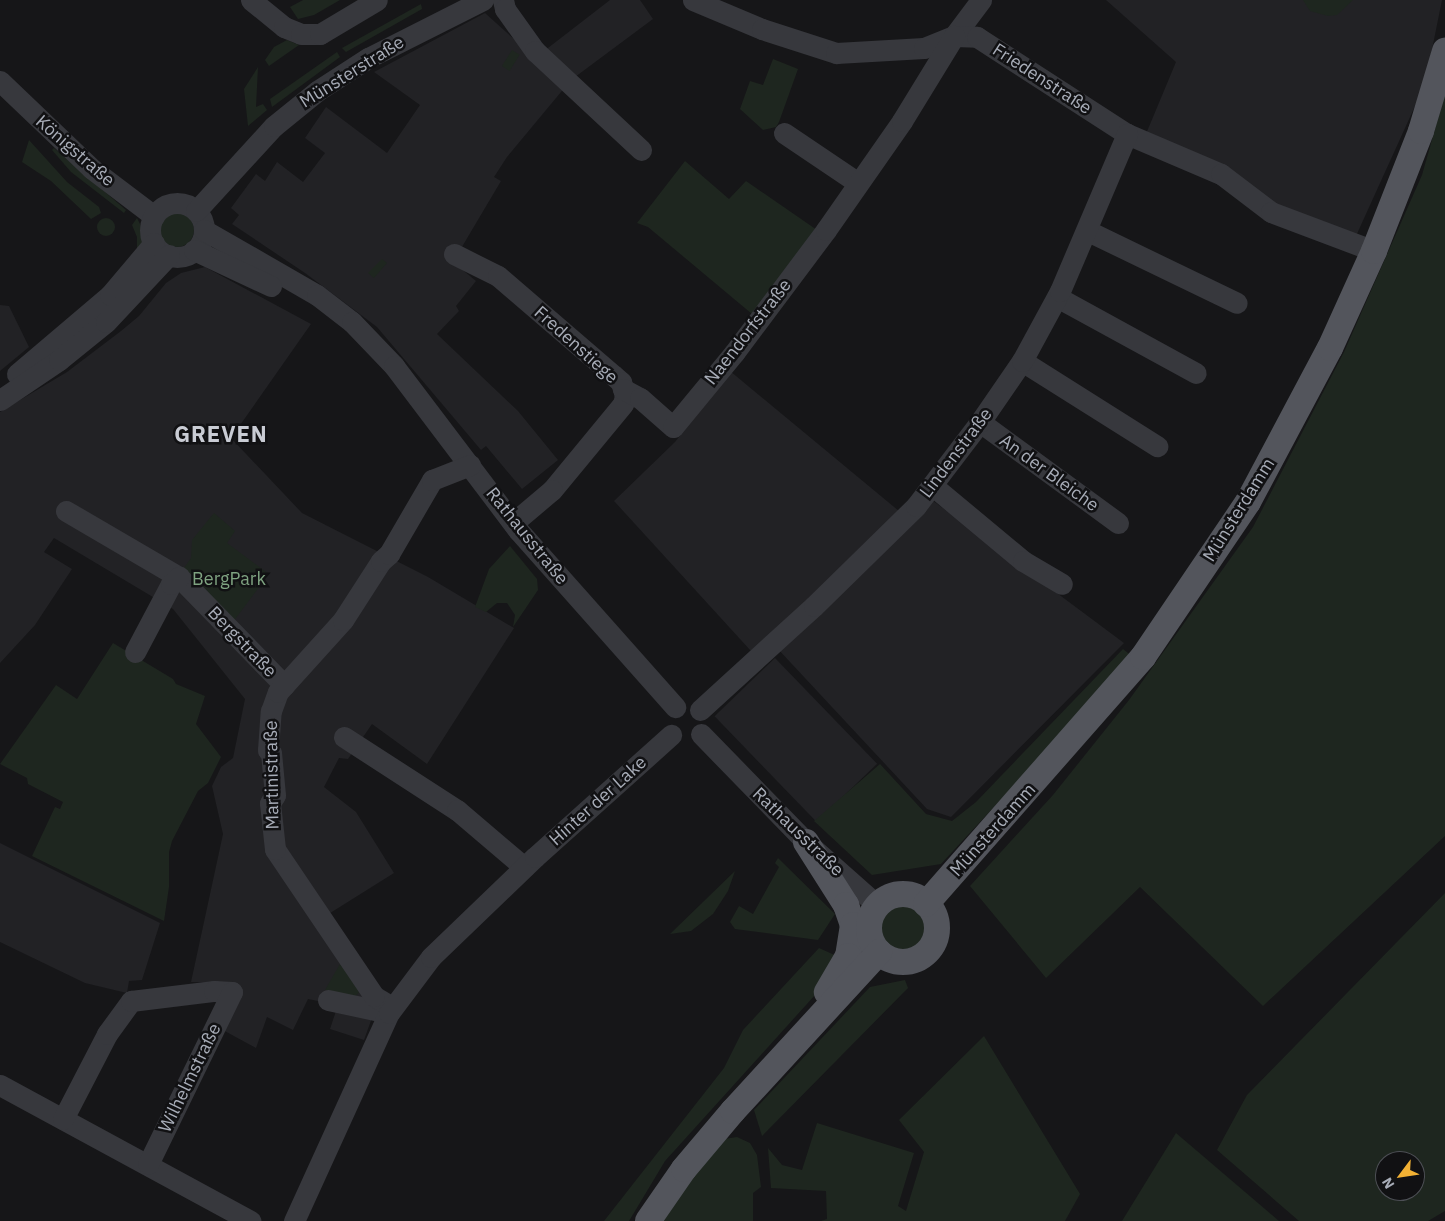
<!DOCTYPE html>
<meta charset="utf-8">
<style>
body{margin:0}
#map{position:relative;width:1445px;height:1221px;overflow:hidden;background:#161618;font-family:"IBM Plex Sans",sans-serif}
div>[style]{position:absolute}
.built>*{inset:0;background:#222225;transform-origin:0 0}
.green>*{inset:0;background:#1e261f;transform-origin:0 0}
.round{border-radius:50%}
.minor>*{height:21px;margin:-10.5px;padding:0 10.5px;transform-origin:10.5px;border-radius:10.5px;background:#37383d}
.minor>.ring{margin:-10.5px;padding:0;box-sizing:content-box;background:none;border:21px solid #37383d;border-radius:50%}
.major>*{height:26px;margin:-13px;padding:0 13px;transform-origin:13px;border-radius:13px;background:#53555c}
.major>.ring{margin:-13px;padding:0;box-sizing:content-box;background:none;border:26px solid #53555c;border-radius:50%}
span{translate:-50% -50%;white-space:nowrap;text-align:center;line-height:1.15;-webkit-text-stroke:5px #111113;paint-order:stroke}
.street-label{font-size:18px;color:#a8adb8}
.park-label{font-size:18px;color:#7fa381}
.district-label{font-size:22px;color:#c9ccd4;font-weight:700;letter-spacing:1px}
.north{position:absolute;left:1375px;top:1151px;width:50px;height:50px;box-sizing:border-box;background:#111113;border:1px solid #4d4f55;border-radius:50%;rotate:239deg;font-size:14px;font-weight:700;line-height:20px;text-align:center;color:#a8adb8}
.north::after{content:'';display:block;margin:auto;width:18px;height:22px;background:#f2b134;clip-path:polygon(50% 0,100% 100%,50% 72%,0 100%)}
</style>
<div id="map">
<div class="built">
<i style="clip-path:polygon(610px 0,640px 0,653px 19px,571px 80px,507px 157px,494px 177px,501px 181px,453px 262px,476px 281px,456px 306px,459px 311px,437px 334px,518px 411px,558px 460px,522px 489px,486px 446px,481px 450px,377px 327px,305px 273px,232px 224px,239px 215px,231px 208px,256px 174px,265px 181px,277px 162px,303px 182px,325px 153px,305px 138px,326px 107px,387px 153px,420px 105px,374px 72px,485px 13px,535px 58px)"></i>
<i style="clip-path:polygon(1106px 0,1442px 0,1425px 84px,1356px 236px,1277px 207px,1143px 141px,1176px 62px)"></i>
<i style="clip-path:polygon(205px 267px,311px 324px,231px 438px,302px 513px,428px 577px,514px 628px,427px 764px,372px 724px,348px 759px,339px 758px,324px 787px,356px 812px,394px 873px,327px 915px,381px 993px,364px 1040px,330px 1029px,338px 1005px,308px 999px,293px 1030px,267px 1017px,256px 1048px,221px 1029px,229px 983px,191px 982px,223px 834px,212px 786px,221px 767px,233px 758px,245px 699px,173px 609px,54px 538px,44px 552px,72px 569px,35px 625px,0 663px,0 412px,67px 372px,121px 331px,139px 316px,166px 283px,181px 273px)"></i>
<i style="clip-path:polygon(0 305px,9px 306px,29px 347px,0 371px)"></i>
<i style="clip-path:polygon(730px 371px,911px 521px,932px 500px,1124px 643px,951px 817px,927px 809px,777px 648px,761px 662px,614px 501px,675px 442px)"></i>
<i style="left:775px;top:658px;width:147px;height:84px;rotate:46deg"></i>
<i style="clip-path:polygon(0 843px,160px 923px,142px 980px,129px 981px,127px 993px,85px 983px,0 942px)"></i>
</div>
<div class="green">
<i style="clip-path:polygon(303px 0,340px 0,314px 15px,298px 19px,290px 7px)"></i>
<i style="clip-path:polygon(1303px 0,1353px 0,1337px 15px,1328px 16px,1310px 11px)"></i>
<i style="clip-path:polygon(421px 4px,422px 9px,346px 52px,342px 48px)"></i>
<i style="clip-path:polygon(287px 40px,299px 45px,269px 66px,265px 60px,274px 47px)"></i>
<i style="left:512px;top:50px;width:9px;height:19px;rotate:32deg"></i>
<i style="clip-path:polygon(337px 52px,340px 57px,272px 107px,270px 99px)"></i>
<i style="clip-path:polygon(773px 59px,798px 69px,779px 122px,776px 127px,763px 130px,740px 109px,750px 81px,763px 85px)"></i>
<i style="clip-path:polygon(258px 67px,256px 107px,263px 104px,267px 110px,248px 126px,244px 89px)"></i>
<i style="clip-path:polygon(1445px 94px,1445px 836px,1263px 1006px,1140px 887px,1046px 978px,970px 886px,1053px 795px,1129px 700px,1253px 527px,1344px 352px,1422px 175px)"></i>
<i style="clip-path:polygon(29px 140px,67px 182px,99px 207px,101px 213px,91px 219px,51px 181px,22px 162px)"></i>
<i style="clip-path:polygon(54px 148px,126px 210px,124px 213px,71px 172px,52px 150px)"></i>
<i style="clip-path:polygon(685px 161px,729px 199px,746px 181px,817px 230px,752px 314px,648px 227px,637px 223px)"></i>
<i class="round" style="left:160px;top:213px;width:34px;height:34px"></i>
<i style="clip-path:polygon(137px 218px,146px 236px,145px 247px,137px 249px,137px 237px,132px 225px)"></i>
<i class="round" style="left:97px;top:218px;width:18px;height:18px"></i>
<i style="clip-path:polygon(382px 259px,387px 263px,374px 278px,368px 273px)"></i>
<i style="clip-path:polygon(214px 513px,235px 531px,227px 543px,269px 574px,233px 622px,184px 568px,191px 558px,192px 540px)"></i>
<i style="clip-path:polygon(510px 546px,537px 579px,538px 590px,513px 627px,515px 615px,507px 603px,497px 603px,486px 612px,475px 607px,489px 569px)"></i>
<i style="clip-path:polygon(113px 643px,173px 679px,176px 684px,205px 696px,196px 724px,221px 757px,208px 783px,198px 791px,172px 841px,169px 852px,169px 887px,164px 921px,32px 856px,55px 807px,60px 809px,63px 802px,28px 784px,27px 778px,0 764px,56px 685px,77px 699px)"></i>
<i style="clip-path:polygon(1123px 649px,1133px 657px,941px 864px,872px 875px,814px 821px,880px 764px,926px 814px,952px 821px,976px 802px)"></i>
<i style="clip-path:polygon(778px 858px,835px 914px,818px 940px,735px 929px,730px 922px,739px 906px,753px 914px,779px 867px,775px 863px)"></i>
<i style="clip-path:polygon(735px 871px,728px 891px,713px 914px,691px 931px,670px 934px)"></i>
<i style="clip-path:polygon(evenodd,1445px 893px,1445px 1211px,1428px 1221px,1299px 1221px,1217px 1150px,1247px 1095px,1445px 893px,1385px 1161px,1415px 1161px,1415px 1191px,1385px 1191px,1385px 1161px)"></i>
<i class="round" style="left:879px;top:904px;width:48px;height:48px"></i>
<i style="clip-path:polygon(819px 948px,839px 957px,825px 984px,665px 1161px,629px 1221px,604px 1221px,724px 1068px,743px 1030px)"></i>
<i style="clip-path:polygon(340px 964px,360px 991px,355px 997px,325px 990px)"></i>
<i style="clip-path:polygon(905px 980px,908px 988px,762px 1136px,754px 1110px,870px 987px)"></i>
<i style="clip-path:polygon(984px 1036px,1080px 1194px,1065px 1221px,821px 1221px,827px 1219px,826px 1191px,771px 1188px,768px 1148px,782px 1165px,802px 1170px,817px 1123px,914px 1153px,898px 1206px,906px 1211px,924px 1152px,899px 1120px)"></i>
<i style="clip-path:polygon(1176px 1133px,1279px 1221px,1122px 1221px)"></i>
<i style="clip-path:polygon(737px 1137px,750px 1143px,757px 1155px,761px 1187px,753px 1193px,753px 1221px,661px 1221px,692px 1175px,724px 1139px)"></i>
</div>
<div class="minor">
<i style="left:251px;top:0;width:43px;rotate:39.3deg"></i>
<i style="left:284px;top:27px;width:18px;rotate:22deg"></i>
<i style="left:301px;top:34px;width:19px"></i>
<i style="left:320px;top:34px;width:66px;rotate:-30.8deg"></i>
<i style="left:503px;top:0;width:9px;rotate:77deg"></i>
<i style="left:505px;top:9px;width:52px;rotate:54.5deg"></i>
<i style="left:535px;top:51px;width:145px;rotate:43deg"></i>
<i style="left:693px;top:0;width:75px;rotate:22.8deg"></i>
<i style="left:762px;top:29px;width:78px;rotate:18deg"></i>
<i style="left:836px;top:53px;width:88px;rotate:-3.3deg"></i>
<i style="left:924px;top:48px;width:32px;rotate:-22deg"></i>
<i style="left:954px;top:36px;width:45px;rotate:-53.1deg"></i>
<i style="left:954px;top:36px;width:23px;rotate:2deg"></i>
<i style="left:977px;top:37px;width:179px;rotate:32.9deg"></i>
<i style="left:1127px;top:134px;width:102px;rotate:23.1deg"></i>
<i style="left:1221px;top:174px;width:63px;rotate:37.2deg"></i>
<i style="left:1271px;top:212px;width:110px;rotate:20.7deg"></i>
<i style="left:0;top:81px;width:127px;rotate:43.7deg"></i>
<i style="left:92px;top:169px;width:78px;rotate:37.2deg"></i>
<i style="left:784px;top:133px;width:89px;rotate:34deg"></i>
<i class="ring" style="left:150px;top:203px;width:33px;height:33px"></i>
<i style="left:196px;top:211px;width:115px;rotate:-47.5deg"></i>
<i style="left:274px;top:126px;width:55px;rotate:-39.1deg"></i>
<i style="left:317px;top:91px;width:61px;rotate:-32.9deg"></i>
<i style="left:368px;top:58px;width:129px;rotate:-26.8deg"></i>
<i style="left:204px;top:230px;width:130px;rotate:29.9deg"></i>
<i style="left:317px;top:295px;width:44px;rotate:37.6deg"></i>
<i style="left:352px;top:322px;width:61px;rotate:46.3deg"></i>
<i style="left:394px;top:366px;width:206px;rotate:52.9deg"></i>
<i style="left:518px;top:530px;width:237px;rotate:48.4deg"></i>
<i style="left:1088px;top:231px;width:165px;rotate:25.8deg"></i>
<i style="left:194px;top:250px;width:85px;rotate:25.1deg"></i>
<i style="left:454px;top:254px;width:49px;rotate:26.6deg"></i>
<i style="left:498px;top:276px;width:152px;rotate:40.7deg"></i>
<i style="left:613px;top:375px;width:11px;rotate:41deg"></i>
<i style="left:621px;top:382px;width:15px;rotate:74deg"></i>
<i style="left:625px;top:396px;width:8px;rotate:104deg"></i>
<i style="left:623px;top:404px;width:112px;rotate:129.5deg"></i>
<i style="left:552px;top:490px;width:51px;rotate:139.8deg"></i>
<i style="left:1057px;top:297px;width:158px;rotate:28.7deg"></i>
<i style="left:1022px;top:361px;width:160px;rotate:32.2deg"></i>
<i style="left:17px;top:374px;width:122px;rotate:-40.3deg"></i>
<i style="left:110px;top:295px;width:68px;rotate:-49.8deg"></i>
<i style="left:623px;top:389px;width:19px;rotate:28deg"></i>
<i style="left:640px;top:398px;width:44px;rotate:41.3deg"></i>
<i style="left:673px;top:427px;width:96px;rotate:-50.5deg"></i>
<i style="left:734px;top:353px;width:154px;rotate:-53.2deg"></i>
<i style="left:826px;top:230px;width:133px;rotate:-55.1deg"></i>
<i style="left:902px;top:121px;width:100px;rotate:-58.5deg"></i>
<i style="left:0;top:400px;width:71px;rotate:-34.1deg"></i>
<i style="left:59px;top:360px;width:60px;rotate:-39deg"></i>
<i style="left:106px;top:322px;width:92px;rotate:-46.8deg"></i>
<i style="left:980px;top:422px;width:171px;rotate:36.2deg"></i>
<i style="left:933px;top:486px;width:117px;rotate:39.8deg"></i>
<i style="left:1023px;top:561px;width:45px;rotate:30.5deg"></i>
<i style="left:66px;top:511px;width:131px;rotate:30.3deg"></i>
<i style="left:179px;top:577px;width:151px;rotate:45.8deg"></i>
<i style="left:135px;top:652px;width:77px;rotate:-62.1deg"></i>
<i style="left:171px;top:584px;width:11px;rotate:-41deg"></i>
<i style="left:700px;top:710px;width:154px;rotate:-42.4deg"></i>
<i style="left:814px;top:606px;width:143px;rotate:-44.4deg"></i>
<i style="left:916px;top:506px;width:106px;rotate:-52.7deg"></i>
<i style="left:980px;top:422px;width:74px;rotate:-55.5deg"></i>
<i style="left:1022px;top:361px;width:80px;rotate:-61.5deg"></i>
<i style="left:1060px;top:291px;width:171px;rotate:-66.9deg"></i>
<i style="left:701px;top:734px;width:151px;rotate:45.8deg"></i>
<i style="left:806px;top:842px;width:95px;rotate:41.6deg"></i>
<i style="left:344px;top:737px;width:135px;rotate:32.9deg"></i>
<i style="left:457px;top:810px;width:88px;rotate:40.4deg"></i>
<i style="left:328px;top:1000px;width:62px;rotate:12deg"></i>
<i style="left:392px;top:1007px;width:21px;rotate:-149deg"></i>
<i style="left:374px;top:996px;width:177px;rotate:-124deg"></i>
<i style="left:275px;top:849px;width:46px;rotate:-96.2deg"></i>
<i style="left:270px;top:803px;width:9px;rotate:-58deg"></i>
<i style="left:275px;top:795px;width:42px;rotate:-95.4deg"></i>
<i style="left:271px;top:753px;width:4px;rotate:-135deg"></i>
<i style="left:268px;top:750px;width:39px;rotate:-86deg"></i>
<i style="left:271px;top:711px;width:20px;rotate:-70deg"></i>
<i style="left:278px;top:692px;width:97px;rotate:-47.9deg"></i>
<i style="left:343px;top:620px;width:70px;rotate:-57.2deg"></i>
<i style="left:381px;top:561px;width:11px;rotate:-41deg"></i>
<i style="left:389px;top:554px;width:86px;rotate:-59.8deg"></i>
<i style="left:432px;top:480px;width:41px;rotate:-21.5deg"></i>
<i style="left:0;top:1085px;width:285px;rotate:28.5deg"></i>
<i style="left:63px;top:1119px;width:96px;rotate:-62.6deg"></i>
<i style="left:107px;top:1034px;width:41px;rotate:-54deg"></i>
<i style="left:131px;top:1001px;width:84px;rotate:-6.9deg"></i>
<i style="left:214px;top:991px;width:18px;rotate:3deg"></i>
<i style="left:232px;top:992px;width:191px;rotate:116deg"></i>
<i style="left:294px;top:1221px;width:229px;rotate:-65.5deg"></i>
<i style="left:389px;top:1013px;width:70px;rotate:-53.1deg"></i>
<i style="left:431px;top:957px;width:144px;rotate:-43.9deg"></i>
<i style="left:535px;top:857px;width:183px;rotate:-41.9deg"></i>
</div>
<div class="major">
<i style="left:806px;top:842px;width:75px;rotate:57.6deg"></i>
<i style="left:846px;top:905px;width:21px;rotate:71deg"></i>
<i style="left:853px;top:925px;width:31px;rotate:99deg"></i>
<i style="left:848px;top:956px;width:42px;rotate:120.3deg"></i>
<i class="ring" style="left:869px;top:894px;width:42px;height:42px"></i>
<i style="left:926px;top:904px;width:329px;rotate:-48.7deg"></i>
<i style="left:1143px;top:657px;width:187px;rotate:-55.9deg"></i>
<i style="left:1248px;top:502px;width:174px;rotate:-62deg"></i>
<i style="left:1330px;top:348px;width:107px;rotate:-65.6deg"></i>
<i style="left:1374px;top:251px;width:129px;rotate:-68.6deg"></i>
<i style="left:1421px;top:131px;width:84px;rotate:-73.3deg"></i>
<i style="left:648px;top:1221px;width:63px;rotate:-55.3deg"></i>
<i style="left:684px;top:1169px;width:76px;rotate:-49.8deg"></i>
<i style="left:733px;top:1111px;width:216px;rotate:-47.4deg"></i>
</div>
<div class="street-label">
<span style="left:352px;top:72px;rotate:-32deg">Münsterstraße</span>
<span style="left:1042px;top:79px;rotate:33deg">Friedenstraße</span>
<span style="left:75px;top:151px;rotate:41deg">Königstraße</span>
<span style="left:748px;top:332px;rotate:-52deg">Naendorfstraße</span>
<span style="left:576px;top:345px;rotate:42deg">Fredenstiege</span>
<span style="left:956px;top:453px;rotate:-53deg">Lindenstraße</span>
<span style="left:1049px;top:473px;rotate:36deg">An der Bleiche</span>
<span style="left:1239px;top:510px;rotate:-58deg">Münsterdamm</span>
<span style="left:527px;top:536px;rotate:51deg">Rathausstraße</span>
<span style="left:242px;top:642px;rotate:46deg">Bergstraße</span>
<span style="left:272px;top:775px;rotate:-91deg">Martinistraße</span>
<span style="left:598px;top:801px;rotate:-42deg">Hinter der Lake</span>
<span style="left:993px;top:830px;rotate:-48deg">Münsterdamm</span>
<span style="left:798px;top:832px;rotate:44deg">Rathausstraße</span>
<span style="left:190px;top:1078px;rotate:-64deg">Wilhelmstraße</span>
</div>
<div class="park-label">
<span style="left:229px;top:579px">BergPark</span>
</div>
<div class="district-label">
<span style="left:221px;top:434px">GREVEN</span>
</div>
<div class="north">N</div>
</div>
